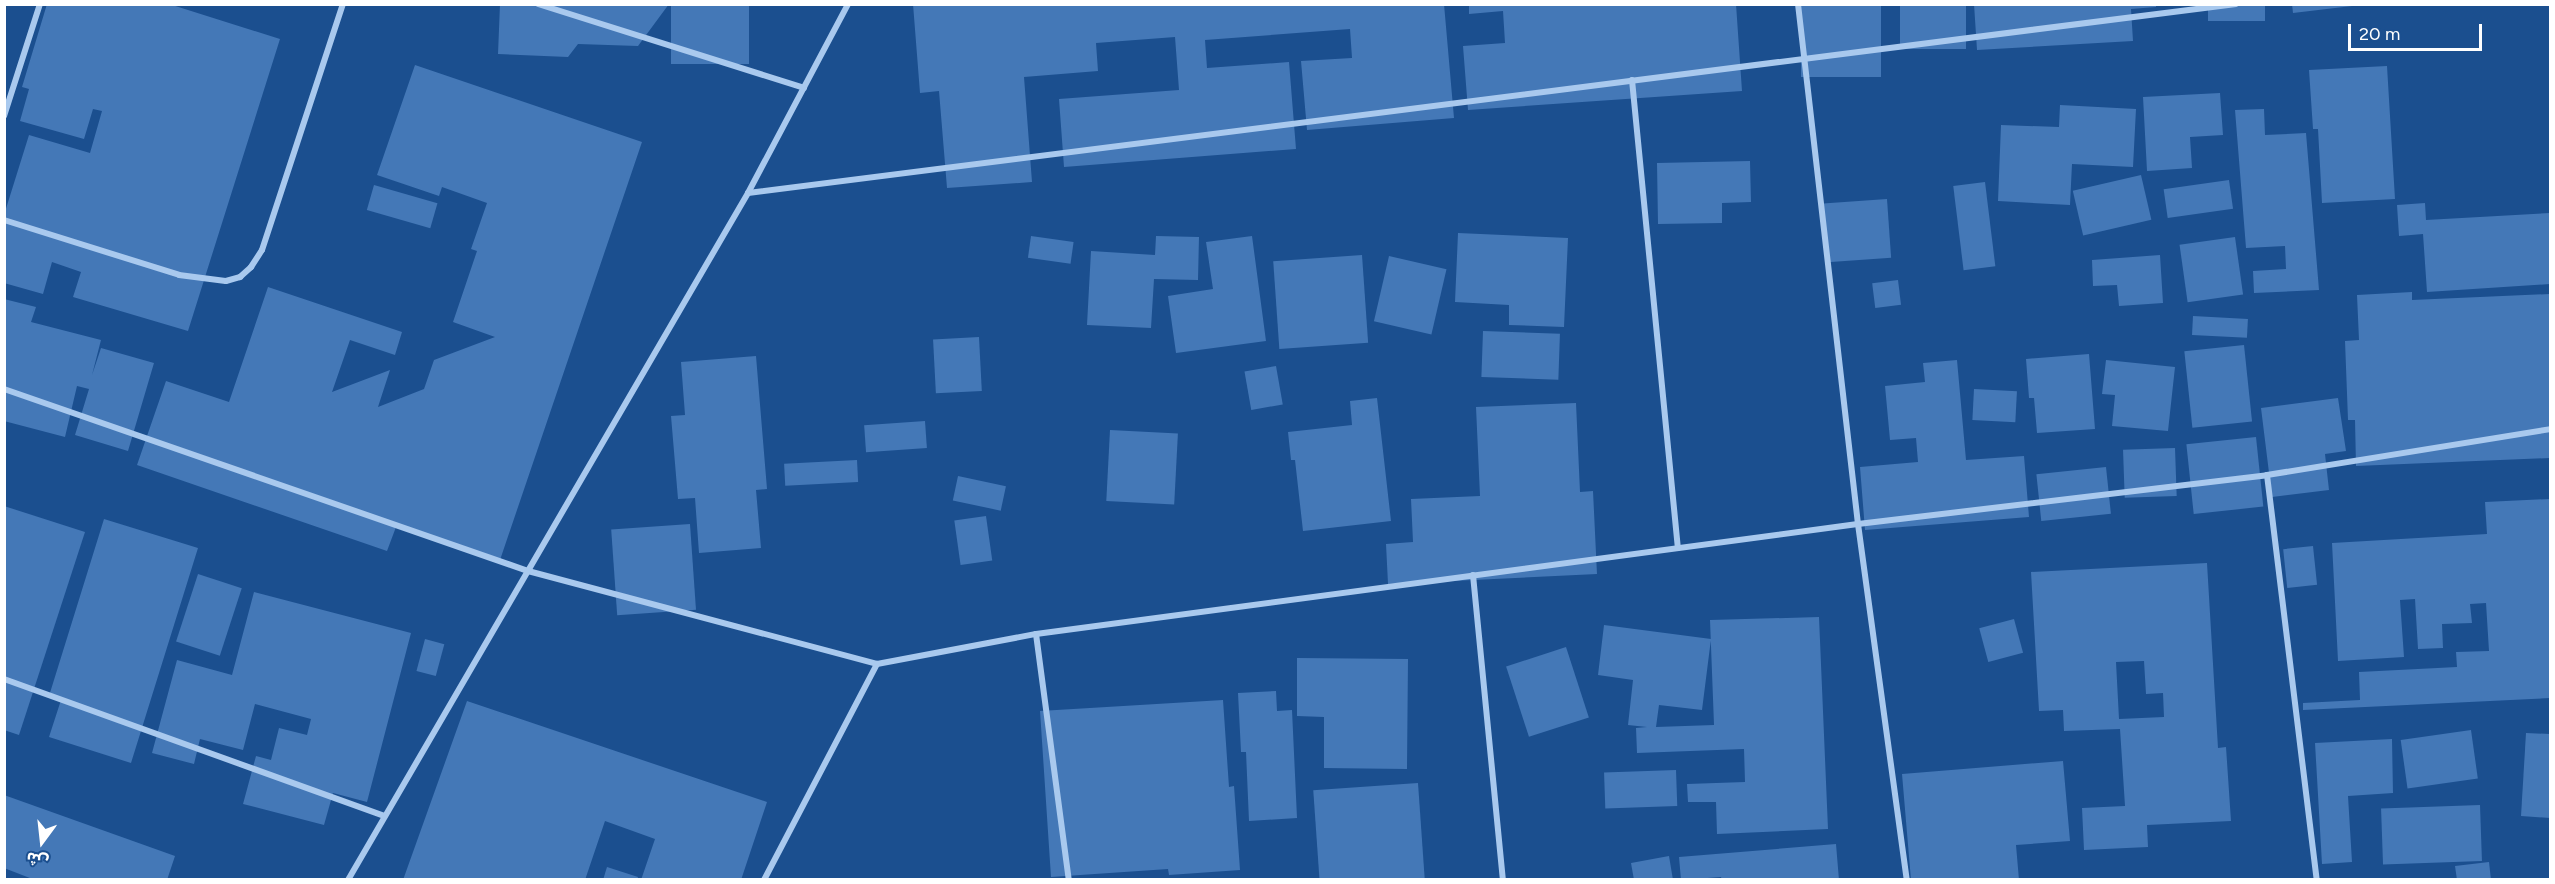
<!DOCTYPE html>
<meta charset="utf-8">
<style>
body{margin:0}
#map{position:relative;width:2555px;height:884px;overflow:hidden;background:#1b4f8f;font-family:Figtree,"Noto Sans Arabic",sans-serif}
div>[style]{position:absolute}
.building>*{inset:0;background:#4478b7;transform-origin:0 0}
.minor>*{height:6px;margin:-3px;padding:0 3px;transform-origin:3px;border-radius:3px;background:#a9c9ee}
span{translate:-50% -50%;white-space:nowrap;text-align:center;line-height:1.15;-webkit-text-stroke:4.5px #1b4f8f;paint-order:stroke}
.frame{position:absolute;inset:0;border:6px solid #fff;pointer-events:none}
.north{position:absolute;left:12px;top:812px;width:60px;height:60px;-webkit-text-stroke:4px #1b4f8f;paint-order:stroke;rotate:195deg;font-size:16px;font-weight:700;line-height:24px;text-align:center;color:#fff}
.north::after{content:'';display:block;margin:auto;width:21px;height:27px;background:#fff;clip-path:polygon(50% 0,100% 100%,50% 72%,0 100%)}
.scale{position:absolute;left:2348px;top:24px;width:134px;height:27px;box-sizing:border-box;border:3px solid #fff;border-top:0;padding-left:8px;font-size:18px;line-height:21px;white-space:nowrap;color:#fff;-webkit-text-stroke:4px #1b4f8f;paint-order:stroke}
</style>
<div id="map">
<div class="building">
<i style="clip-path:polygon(47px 4px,169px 4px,280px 39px,188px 331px,73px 297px,81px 272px,52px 262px,43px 294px,4px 283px,4px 215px,29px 135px,90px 153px,102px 111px,93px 109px,84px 139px,20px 121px,29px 89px,22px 87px)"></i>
<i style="clip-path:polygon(500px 4px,669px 4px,638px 46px,578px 44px,568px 57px,498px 54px)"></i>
<i style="left:671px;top:4px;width:78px;height:60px"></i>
<i style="clip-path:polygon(913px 4px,1444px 4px,1454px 118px,1307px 130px,1301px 61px,1352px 58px,1350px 29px,1205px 40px,1207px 68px,1289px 62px,1296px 149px,1064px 167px,1059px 99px,1179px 90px,1175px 37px,1096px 43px,1098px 71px,1024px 77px,1032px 182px,947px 188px,939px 91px,920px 93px)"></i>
<i style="clip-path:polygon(1469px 4px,1736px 4px,1742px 91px,1468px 110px,1463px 46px,1505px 43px,1503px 11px,1469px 14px)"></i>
<i style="left:1900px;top:4px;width:66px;height:45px"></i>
<i style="clip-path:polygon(1974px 4px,2156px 4px,2156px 7px,2131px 9px,2133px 41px,1977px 50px)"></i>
<i style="left:2208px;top:4px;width:57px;height:17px"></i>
<i style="clip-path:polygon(2292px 4px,2352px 4px,2352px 6px,2293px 13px)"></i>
<i style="left:1801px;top:5px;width:80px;height:72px"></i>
<i style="clip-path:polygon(415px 65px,642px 142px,499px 563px,396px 527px,387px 551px,137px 465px,166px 381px,229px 402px,268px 287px,402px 332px,395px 355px,350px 340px,332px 392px,390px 370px,378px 407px,424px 389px,434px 360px,495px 337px,453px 322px,477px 251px,471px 249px,487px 203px,442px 187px,439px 196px,377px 175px)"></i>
<i style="clip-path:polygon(2387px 66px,2395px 199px,2322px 203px,2318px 129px,2313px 129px,2309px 70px)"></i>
<i style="clip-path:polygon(2220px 93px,2223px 135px,2190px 137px,2192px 168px,2147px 171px,2143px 97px)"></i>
<i style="clip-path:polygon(2060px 105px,2136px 109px,2133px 167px,2072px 164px,2070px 205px,1998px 201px,2001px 125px,2059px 127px)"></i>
<i style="clip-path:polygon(2264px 109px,2265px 135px,2306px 133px,2319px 290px,2254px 293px,2253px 271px,2286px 269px,2285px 246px,2246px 248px,2235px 110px)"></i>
<i style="clip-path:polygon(1750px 161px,1751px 202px,1722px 203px,1722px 223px,1658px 224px,1657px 163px)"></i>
<i style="left:2141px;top:175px;width:46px;height:70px;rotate:77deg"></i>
<i style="left:2229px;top:180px;width:29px;height:66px;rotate:82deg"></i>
<i style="left:1985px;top:182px;width:85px;height:32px;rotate:83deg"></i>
<i style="left:374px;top:185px;width:66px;height:26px;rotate:16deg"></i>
<i style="left:1887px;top:199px;width:59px;height:64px;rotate:86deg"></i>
<i style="clip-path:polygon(2425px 203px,2426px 220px,2550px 213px,2550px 284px,2427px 292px,2423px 234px,2399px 236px,2397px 205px)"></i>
<i style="clip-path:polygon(1458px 233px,1568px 238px,1564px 327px,1509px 325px,1509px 305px,1455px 302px)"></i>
<i style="left:1031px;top:236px;width:43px;height:22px;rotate:8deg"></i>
<i style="clip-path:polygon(1156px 236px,1199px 237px,1198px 280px,1154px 279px,1151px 328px,1087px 325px,1091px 251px,1155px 255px)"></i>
<i style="clip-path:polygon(1252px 236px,1266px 341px,1176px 353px,1168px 296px,1213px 289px,1206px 242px)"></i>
<i style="left:2235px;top:237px;width:58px;height:56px;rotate:82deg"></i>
<i style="left:1362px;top:255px;width:88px;height:89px;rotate:86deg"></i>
<i style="clip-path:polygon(2160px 255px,2163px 303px,2119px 306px,2117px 285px,2093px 286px,2092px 260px)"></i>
<i style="left:1389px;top:256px;width:59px;height:67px;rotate:13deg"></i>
<i style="left:1898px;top:280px;width:25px;height:26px;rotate:83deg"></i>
<i style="clip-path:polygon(2412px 292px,2412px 300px,2550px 294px,2550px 458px,2356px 466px,2355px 420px,2348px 420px,2345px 341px,2359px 340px,2357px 295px)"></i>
<i style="clip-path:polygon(4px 299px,36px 307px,31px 322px,101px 340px,92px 375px,101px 348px,154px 363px,128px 451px,75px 435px,89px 389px,77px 386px,65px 437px,4px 421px)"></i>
<i style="left:2193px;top:316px;width:55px;height:19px;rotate:3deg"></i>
<i style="left:1483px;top:331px;width:77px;height:46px;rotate:2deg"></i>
<i style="left:979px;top:337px;width:54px;height:46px;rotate:87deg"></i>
<i style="left:2244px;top:345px;width:77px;height:60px;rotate:84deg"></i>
<i style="clip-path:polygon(2089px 354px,2095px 429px,2037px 433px,2034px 398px,2029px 398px,2026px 359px)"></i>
<i style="clip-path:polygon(756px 356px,767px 489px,756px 490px,761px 548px,699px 553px,695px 498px,678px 499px,671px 416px,685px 415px,681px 362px)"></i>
<i style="clip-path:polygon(1957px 360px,1966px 460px,2024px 456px,2029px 517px,1865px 530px,1860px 467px,1918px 462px,1916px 438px,1890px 440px,1885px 386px,1925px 382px,1923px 363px)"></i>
<i style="clip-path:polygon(2106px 360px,2175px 367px,2168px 431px,2112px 426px,2115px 395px,2102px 394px)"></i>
<i style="left:1276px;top:366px;width:39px;height:32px;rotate:80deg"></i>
<i style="left:1974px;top:389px;width:43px;height:31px;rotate:3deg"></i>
<i style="clip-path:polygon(1377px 398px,1391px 521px,1303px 531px,1295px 460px,1291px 460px,1288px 432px,1352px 425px,1350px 401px)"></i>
<i style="clip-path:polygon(2338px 398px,2346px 451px,2325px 454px,2329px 490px,2272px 497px,2261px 408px)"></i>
<i style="clip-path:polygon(1576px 403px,1580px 492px,1593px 491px,1597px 574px,1388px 584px,1386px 544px,1413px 542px,1411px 499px,1480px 496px,1476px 407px)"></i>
<i style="left:925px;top:421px;width:27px;height:61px;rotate:86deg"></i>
<i style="left:1110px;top:430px;width:68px;height:71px;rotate:3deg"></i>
<i style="left:2256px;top:437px;width:70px;height:70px;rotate:84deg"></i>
<i style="left:2175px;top:448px;width:48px;height:52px;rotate:88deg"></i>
<i style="left:857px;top:460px;width:22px;height:73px;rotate:87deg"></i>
<i style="left:2106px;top:467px;width:47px;height:70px;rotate:84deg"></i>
<i style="left:958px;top:476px;width:49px;height:25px;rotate:12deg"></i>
<i style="clip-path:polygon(2550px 499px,2550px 698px,2303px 710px,2303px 703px,2360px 700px,2359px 672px,2457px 667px,2456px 652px,2489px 651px,2486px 603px,2470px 604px,2472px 623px,2442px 624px,2443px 648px,2418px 649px,2415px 599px,2400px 600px,2404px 657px,2338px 661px,2332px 543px,2487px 534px,2485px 502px)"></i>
<i style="clip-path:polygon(4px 506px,85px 532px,19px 735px,4px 730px)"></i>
<i style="left:986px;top:516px;width:45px;height:32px;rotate:82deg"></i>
<i style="clip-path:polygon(104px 519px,198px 548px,131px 763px,49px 737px,61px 700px,49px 696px)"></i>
<i style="left:690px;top:524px;width:86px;height:79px;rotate:86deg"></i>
<i style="left:2313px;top:546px;width:39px;height:30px;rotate:84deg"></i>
<i style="clip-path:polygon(evenodd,2207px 563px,2218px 748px,2226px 747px,2231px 821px,2147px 825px,2148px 847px,2084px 850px,2082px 808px,2125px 806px,2120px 729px,2064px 731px,2063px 710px,2039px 711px,2031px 572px,2207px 563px,2144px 661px,2146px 694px,2163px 693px,2164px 717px,2119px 719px,2116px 662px,2144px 661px)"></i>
<i style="left:198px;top:574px;width:46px;height:71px;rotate:18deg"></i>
<i style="clip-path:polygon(254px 592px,411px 633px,367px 802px,333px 793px,324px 825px,243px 804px,256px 756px,271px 760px,279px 728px,307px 735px,311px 719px,255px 704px,243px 750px,200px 739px,194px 764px,152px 753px,177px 660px,232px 675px)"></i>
<i style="clip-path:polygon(1819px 617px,1828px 829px,1717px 834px,1716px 802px,1688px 802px,1687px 784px,1745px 782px,1744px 749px,1637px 753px,1636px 728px,1647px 727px,1628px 725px,1633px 680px,1598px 675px,1604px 625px,1711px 639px,1702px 710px,1659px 705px,1656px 727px,1714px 725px,1710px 620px)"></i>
<i style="left:2014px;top:619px;width:35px;height:36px;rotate:75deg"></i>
<i style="left:425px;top:639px;width:20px;height:33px;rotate:15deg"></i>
<i style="left:1566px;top:647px;width:74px;height:63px;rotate:72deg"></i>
<i style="clip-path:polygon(1297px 658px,1408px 659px,1407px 769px,1324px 768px,1324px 717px,1297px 716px)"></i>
<i style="clip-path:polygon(1276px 691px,1277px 711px,1292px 710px,1297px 818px,1249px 821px,1246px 752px,1241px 752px,1238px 693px)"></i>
<i style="clip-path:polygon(1223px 700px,1229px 787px,1234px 786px,1240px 870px,1169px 875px,1168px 869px,1051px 877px,1040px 711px)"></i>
<i style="clip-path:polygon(467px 701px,767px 802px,741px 880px,641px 880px,655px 839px,605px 821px,585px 880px,403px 880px)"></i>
<i style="left:2471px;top:730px;width:49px;height:71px;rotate:82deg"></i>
<i style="clip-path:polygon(2526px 733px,2550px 734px,2550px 818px,2521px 816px)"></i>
<i style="clip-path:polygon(2392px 739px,2393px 793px,2348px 796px,2352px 862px,2322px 864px,2315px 743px)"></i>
<i style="clip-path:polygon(2063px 761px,2070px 841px,2016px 845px,2019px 880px,1911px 880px,1902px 774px)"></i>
<i style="left:1676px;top:770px;width:36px;height:72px;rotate:88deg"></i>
<i style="left:1418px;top:783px;width:97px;height:105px;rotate:86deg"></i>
<i style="clip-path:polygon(4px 795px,175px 856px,167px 880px,35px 880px,4px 868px)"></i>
<i style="left:2480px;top:805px;width:56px;height:99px;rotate:88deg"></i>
<i style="clip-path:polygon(1836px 844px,1839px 880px,1722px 880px,1721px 877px,1681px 880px,1679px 857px)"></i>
<i style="clip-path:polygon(1669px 856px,1673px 880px,1634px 880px,1631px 863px)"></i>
<i style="clip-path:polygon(2489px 862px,2491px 880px,2457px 880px,2455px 866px)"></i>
<i style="clip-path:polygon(607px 867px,638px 877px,637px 880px,603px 880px)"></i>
</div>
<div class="minor">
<i style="left:538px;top:4px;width:279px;rotate:17.5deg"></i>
<i style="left:1798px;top:4px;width:523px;rotate:83.42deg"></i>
<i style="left:1858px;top:524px;width:359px;rotate:82.2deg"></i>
<i style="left:1632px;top:80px;width:470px;rotate:84.4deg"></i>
<i style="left:4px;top:116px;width:118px;rotate:-72.2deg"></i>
<i style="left:748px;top:193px;width:1500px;rotate:-7.24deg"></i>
<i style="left:4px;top:220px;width:183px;rotate:17.4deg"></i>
<i style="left:179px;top:275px;width:47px;rotate:7.3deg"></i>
<i style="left:226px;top:281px;width:15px;rotate:-16deg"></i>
<i style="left:240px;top:277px;width:15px;rotate:-42deg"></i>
<i style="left:251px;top:267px;width:20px;rotate:-57deg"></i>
<i style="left:262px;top:250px;width:259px;rotate:-71.8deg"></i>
<i style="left:4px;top:389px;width:555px;rotate:19.15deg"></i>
<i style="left:528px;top:571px;width:361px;rotate:14.9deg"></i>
<i style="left:2267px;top:475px;width:408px;rotate:83deg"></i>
<i style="left:1473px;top:575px;width:306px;rotate:84.4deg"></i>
<i style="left:1036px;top:634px;width:248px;rotate:82.4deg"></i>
<i style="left:4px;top:679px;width:404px;rotate:19.8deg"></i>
<i style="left:348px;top:880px;width:795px;rotate:-59.79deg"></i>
<i style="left:748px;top:193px;width:214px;rotate:-62.1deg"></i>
<i style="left:764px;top:880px;width:244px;rotate:-62.4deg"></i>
<i style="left:877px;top:664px;width:162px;rotate:-10.7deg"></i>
<i style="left:1036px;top:634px;width:829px;rotate:-7.62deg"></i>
<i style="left:1858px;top:524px;width:412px;rotate:-6.8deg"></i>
<i style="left:2267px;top:475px;width:287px;rotate:-9.2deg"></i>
</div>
<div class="frame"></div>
<div class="north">ش</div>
<div class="scale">20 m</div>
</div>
